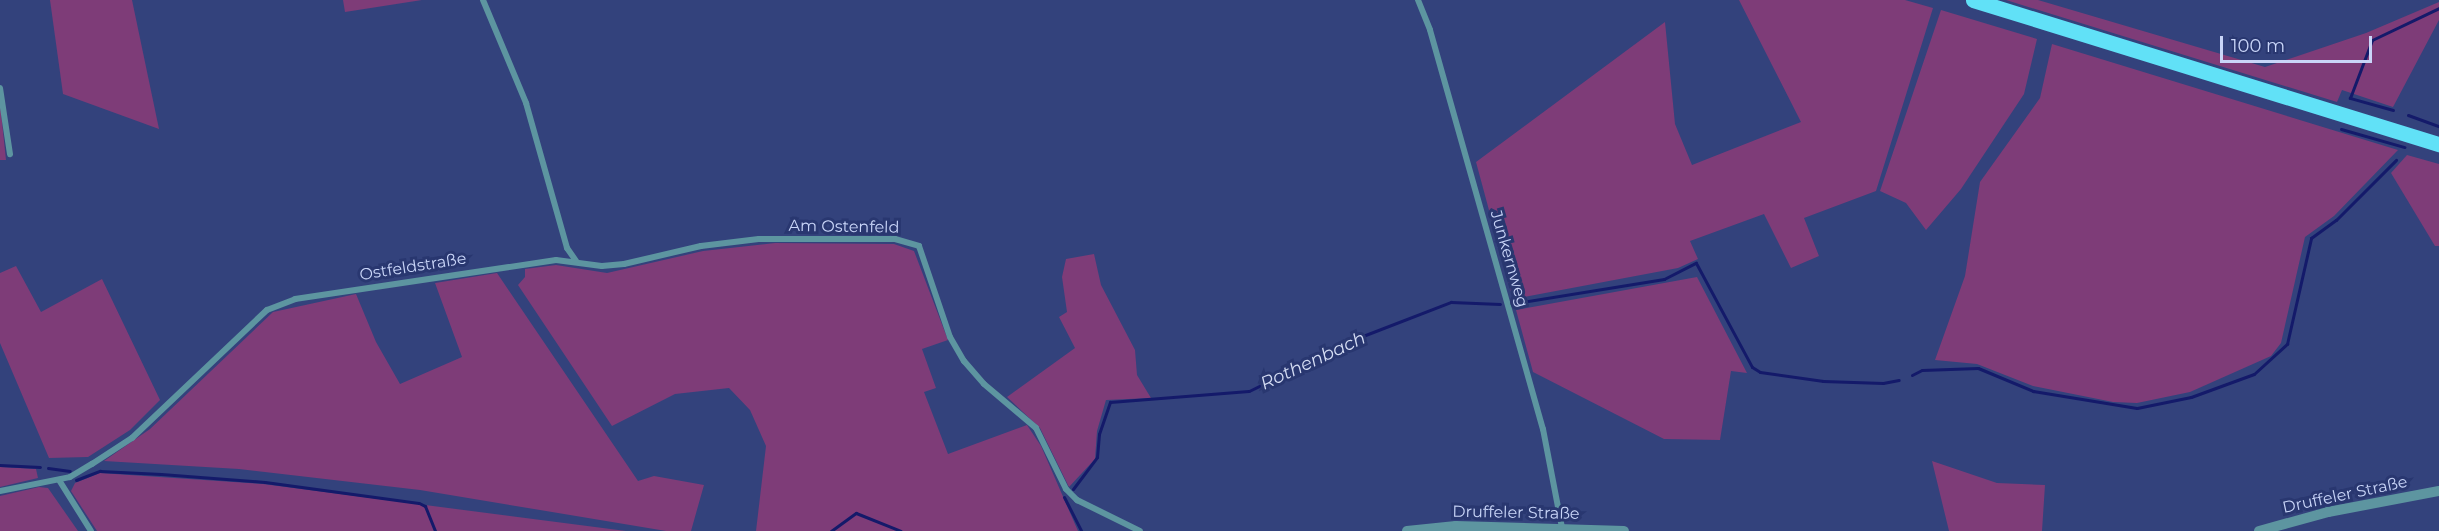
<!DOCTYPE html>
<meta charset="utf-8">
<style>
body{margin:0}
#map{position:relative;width:2439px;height:531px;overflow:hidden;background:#33427c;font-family:Montserrat,sans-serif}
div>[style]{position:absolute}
.green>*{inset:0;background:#7e3c78}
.stream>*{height:3px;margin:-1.5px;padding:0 1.5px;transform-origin:1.5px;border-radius:1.5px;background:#141a6a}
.minor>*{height:6px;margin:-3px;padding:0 3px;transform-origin:3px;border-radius:3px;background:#5d95a0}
.tertiary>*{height:10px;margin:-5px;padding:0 5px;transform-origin:5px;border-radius:5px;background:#5d95a0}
.primary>*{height:15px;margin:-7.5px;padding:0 7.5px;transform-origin:7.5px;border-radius:7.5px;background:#61e1f7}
span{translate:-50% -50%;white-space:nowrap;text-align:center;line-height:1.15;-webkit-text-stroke:6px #293770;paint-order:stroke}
.street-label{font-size:16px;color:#c9d5f8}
.water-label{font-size:18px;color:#d5ddf4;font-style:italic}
.scale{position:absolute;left:2220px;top:36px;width:152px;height:27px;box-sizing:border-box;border:3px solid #c9d5f8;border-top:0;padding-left:8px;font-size:18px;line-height:21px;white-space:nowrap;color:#c9d5f8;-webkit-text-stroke:4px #293770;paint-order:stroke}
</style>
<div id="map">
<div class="green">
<i style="clip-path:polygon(50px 0,132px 0,159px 129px,63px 94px)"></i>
<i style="clip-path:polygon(343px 0,422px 0,345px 12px)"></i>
<i style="clip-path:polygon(1739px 0,1905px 0,1933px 8px,1876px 191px,1804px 218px,1819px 256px,1791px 268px,1764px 214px,1690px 241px,1698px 259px,1678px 268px,1513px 299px,1476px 162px,1665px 22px,1675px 124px,1692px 165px,1801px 122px)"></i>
<i style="clip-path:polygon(2006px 0,2038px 0,2265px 67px,2366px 33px,2439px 2px,2439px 20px,2393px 107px,2342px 90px,2337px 102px)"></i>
<i style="clip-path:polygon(1941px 10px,2037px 39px,2024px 94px,1961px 189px,1926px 230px,1906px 203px,1880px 191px)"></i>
<i style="clip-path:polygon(2052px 44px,2398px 150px,2334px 216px,2305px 237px,2281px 343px,2271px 356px,2190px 392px,2137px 403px,2113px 402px,2033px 386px,1977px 364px,1935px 360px,1965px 276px,1980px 182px,2040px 98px)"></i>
<i style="clip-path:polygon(0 103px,6px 160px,0 160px)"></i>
<i style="clip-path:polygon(2407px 155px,2439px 164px,2439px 246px,2435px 246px,2391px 173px)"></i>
<i style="clip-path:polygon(775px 243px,894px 244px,914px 251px,948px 340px,922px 349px,936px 388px,924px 392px,948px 454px,1027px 425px,1041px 446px,1078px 531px,756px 531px,766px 446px,750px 410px,729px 388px,675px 394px,612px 426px,518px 285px,525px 277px,525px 269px,556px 265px,607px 273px,703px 251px)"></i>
<i style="clip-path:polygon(1094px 254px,1101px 285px,1135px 350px,1137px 375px,1151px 398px,1106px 400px,1097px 431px,1095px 459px,1069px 487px,1040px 428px,1007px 397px,1075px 348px,1059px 317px,1067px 312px,1062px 277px,1066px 259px)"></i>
<i style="clip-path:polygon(16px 266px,41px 312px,102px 279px,160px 400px,130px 430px,88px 457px,49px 458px,0 343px,0 273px)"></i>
<i style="clip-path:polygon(497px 273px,638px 481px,654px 476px,704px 485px,691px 531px,666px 531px,420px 490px,239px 469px,104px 461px,150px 429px,273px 312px,356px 294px,376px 342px,400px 384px,462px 357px,435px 283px)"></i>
<i style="clip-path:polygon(1697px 277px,1747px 373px,1731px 371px,1720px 440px,1664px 439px,1533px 372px,1516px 310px)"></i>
<i style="clip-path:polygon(1932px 461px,1997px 483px,2045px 485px,2042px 531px,1949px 531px)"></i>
<i style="clip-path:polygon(0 467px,36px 469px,38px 478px,0 487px)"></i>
<i style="clip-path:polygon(100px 473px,263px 484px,626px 531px,97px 531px,71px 491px,75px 483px)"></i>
<i style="clip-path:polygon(39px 487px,48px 488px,78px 531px,0 531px,0 496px)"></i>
</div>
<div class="stream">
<i style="left:2393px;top:110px;width:45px;rotate:-164.4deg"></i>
<i style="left:2350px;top:98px;width:62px;rotate:-69.2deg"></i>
<i style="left:2372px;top:40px;width:74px;rotate:-25.5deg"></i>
<i style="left:2408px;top:115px;width:33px;rotate:20deg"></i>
<i style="left:2341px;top:129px;width:66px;rotate:15.9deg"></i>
<i style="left:1516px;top:303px;width:150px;rotate:-9.2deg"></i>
<i style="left:1664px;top:279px;width:36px;rotate:-27deg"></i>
<i style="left:1696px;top:263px;width:118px;rotate:61.7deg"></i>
<i style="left:1752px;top:367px;width:9px;rotate:32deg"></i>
<i style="left:1760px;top:372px;width:64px;rotate:8.1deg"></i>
<i style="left:1823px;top:381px;width:60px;rotate:1.9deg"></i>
<i style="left:1883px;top:383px;width:16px;rotate:-11deg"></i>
<i style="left:1912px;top:375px;width:11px;rotate:-27deg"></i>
<i style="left:1922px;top:370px;width:56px;rotate:-2deg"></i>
<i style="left:1978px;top:368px;width:60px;rotate:22.7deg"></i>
<i style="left:2033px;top:391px;width:105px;rotate:9.3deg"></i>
<i style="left:2137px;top:408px;width:55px;rotate:-11.5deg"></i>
<i style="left:2191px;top:397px;width:67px;rotate:-20.1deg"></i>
<i style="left:2254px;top:374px;width:45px;rotate:-42.3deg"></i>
<i style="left:2287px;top:344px;width:109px;rotate:-77.2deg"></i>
<i style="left:2311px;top:238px;width:31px;rotate:-36deg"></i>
<i style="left:2336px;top:220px;width:85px;rotate:-45deg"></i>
<i style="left:0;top:465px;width:40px;rotate:2.9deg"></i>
<i style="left:48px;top:468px;width:22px;rotate:8deg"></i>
<i style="left:76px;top:480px;width:26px;rotate:-21deg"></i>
<i style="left:100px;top:471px;width:61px;rotate:2.8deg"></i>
<i style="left:161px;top:474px;width:104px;rotate:4.4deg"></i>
<i style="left:265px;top:482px;width:155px;rotate:7.8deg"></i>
<i style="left:419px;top:503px;width:7px;rotate:27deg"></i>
<i style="left:425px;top:506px;width:27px;rotate:68deg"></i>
<i style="left:1073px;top:489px;width:40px;rotate:-53deg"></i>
<i style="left:1097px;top:457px;width:23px;rotate:-85deg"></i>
<i style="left:1099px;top:434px;width:34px;rotate:-71deg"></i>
<i style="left:1110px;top:402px;width:139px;rotate:-4.5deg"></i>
<i style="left:1249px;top:391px;width:118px;rotate:-26.1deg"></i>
<i style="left:1355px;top:339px;width:103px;rotate:-21.1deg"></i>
<i style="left:1451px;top:302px;width:49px;rotate:2.3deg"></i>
<i style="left:1064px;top:497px;width:38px;rotate:63deg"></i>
<i style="left:831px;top:531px;width:31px;rotate:-36deg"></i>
<i style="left:856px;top:513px;width:48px;rotate:21.8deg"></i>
</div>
<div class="minor">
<i style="left:483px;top:0;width:112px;rotate:67.3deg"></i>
<i style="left:526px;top:103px;width:151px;rotate:74.2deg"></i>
<i style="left:567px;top:248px;width:16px;rotate:55deg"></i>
<i style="left:1418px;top:0;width:32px;rotate:68deg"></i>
<i style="left:1430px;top:30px;width:415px;rotate:74.2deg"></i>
<i style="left:1543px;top:429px;width:101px;rotate:79.1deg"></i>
<i style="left:0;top:88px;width:67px;rotate:81.4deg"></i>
<i style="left:59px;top:480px;width:60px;rotate:57.9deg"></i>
<i style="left:0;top:491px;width:71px;rotate:-11.3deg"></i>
<i style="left:70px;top:477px;width:26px;rotate:-31deg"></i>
<i style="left:92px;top:464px;width:48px;rotate:-33deg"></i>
<i style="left:132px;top:438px;width:186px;rotate:-43.5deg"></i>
<i style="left:267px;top:310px;width:30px;rotate:-21deg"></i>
<i style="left:295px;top:299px;width:264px;rotate:-8.5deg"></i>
<i style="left:556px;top:260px;width:46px;rotate:7.4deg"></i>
<i style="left:602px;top:266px;width:22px;rotate:-5deg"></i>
<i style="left:624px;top:264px;width:79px;rotate:-13.2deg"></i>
<i style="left:701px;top:246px;width:58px;rotate:-6.9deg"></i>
<i style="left:759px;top:239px;width:136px"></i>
<i style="left:895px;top:239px;width:25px;rotate:16deg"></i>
<i style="left:919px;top:246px;width:96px;rotate:71.2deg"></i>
<i style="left:950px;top:337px;width:28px;rotate:60deg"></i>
<i style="left:964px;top:361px;width:30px;rotate:49deg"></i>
<i style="left:984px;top:384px;width:68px;rotate:40.2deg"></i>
<i style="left:1036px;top:428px;width:68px;rotate:63.8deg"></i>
<i style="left:1066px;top:489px;width:16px;rotate:45deg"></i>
<i style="left:1077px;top:500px;width:70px;rotate:26.2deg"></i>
</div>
<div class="tertiary">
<i style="left:1407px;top:531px;width:49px;rotate:-5.8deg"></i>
<i style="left:1456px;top:526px;width:168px;rotate:1.7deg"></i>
<i style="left:2259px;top:531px;width:72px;rotate:-15.4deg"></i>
<i style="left:2328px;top:512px;width:113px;rotate:-10.7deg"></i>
</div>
<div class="primary">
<i style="left:1973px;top:0;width:488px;rotate:17.2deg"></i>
</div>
<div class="street-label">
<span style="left:844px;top:227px;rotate:1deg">Am Ostenfeld</span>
<span style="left:1509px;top:259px;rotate:74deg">Junkernweg</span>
<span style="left:413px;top:267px;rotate:-9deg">Ostfeldstraße</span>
<span style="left:2345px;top:495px;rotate:-12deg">Druffeler Straße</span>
<span style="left:1516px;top:513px;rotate:1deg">Druffeler Straße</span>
</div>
<div class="water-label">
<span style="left:1313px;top:361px;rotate:-25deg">Rothenbach</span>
</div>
<div class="scale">100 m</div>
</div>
